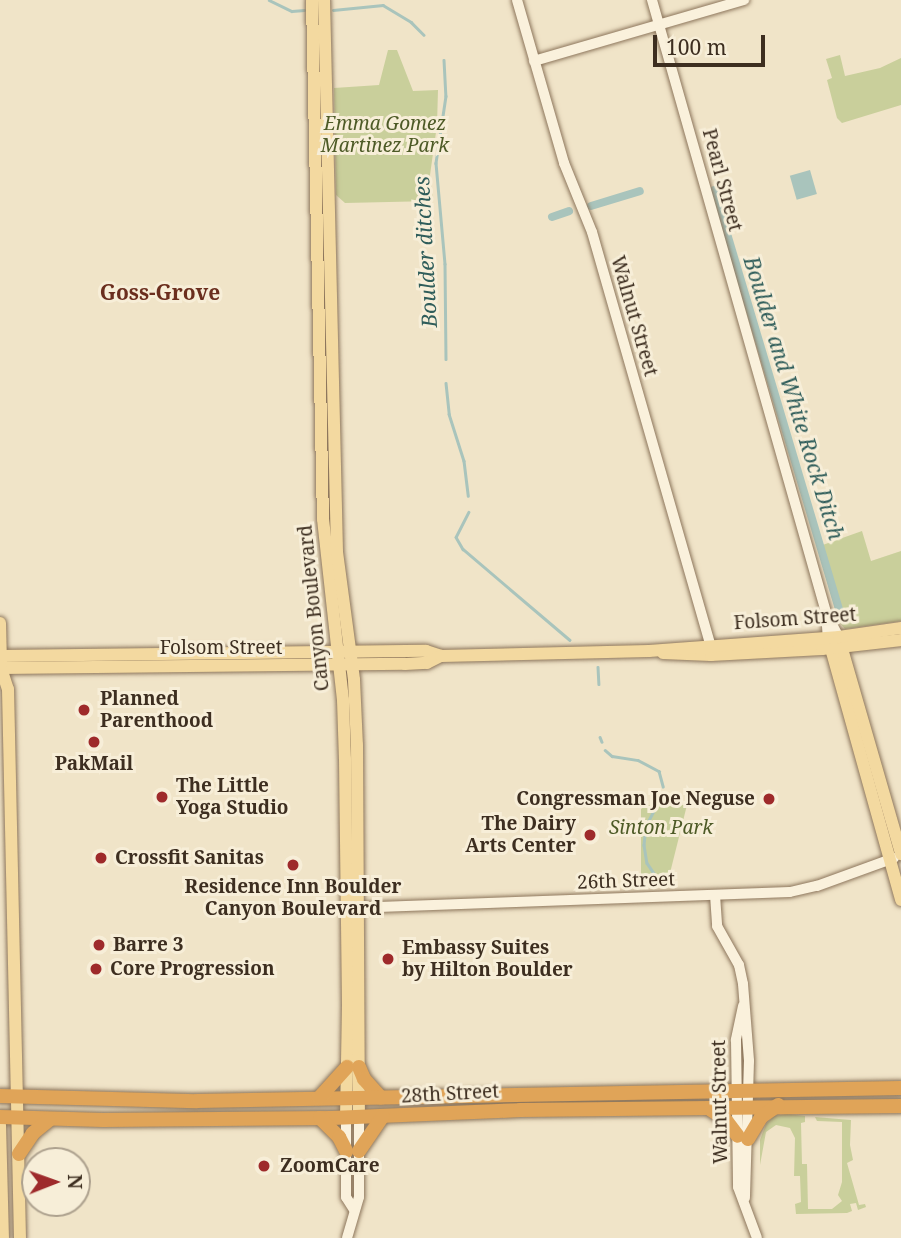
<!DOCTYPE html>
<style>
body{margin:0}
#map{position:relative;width:901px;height:1238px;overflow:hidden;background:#f0e4c8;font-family:"Noto Serif",serif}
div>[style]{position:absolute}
.green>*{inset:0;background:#c9cf9b}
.water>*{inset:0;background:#a9c4bc;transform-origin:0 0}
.stream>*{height:2.5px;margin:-1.25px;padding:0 1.25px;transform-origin:1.25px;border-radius:1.25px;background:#a9c4bc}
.canal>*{height:8px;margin:-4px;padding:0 4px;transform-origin:4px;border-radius:4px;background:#a9c4bc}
.roads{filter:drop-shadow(0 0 2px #8d765c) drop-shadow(0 0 2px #8d765c)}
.minor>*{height:10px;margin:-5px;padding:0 5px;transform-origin:5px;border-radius:5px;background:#faf1dc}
.major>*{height:12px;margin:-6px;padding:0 6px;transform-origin:6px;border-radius:6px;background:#f3d9a0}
.highway>*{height:14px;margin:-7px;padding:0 7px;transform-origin:7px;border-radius:7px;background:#e0a458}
.dots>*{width:19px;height:19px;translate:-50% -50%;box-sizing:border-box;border:4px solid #f7eed8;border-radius:50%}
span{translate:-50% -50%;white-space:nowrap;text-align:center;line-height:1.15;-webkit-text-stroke:6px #f7eed8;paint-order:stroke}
.park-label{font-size:19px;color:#4d5a26;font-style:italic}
.street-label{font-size:19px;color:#3d2e20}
.poi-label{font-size:19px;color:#3d2e20;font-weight:700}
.left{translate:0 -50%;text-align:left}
.right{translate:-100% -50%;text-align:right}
.water-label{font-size:21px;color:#2f5d5a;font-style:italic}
.neighbourhood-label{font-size:21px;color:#6b2e1e;font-weight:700}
.north{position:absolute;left:21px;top:1147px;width:70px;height:70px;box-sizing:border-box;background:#f7eed8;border:2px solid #ada18e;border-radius:50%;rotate:89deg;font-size:19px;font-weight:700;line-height:28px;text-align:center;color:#3d2e20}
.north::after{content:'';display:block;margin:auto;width:24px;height:32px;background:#9e2a2b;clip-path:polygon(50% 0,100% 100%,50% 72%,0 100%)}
.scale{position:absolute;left:653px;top:35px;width:112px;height:32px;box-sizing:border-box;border:4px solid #3d2e20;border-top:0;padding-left:9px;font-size:21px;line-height:24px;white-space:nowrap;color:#3d2e20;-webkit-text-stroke:5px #f7eed8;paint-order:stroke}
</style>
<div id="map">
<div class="green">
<i style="clip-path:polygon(388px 50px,397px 50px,413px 91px,438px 90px,437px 125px,430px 175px,433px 201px,345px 203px,336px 195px,334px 88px,379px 85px)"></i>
<i style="clip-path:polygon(840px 55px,845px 76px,880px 68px,901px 58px,901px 105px,842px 123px,837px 118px,827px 80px,832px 78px,826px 59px)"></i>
<i style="clip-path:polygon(862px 531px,871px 561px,901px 551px,901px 621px,845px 629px,839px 622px,817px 547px)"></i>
<i style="clip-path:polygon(646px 805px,687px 805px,667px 885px,641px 886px,641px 809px)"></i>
<i style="clip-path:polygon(787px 1114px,805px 1116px,805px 1122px,801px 1123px,802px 1164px,807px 1164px,808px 1209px,832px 1209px,842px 1201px,838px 1195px,842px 1182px,842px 1122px,817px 1121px,815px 1117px,851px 1120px,850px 1145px,853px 1160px,847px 1163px,859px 1205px,865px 1204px,866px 1207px,858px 1210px,856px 1203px,850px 1204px,852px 1211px,847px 1213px,796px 1214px,795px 1204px,801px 1202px,800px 1176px,794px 1176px,795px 1138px,790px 1128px,776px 1125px,766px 1132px,760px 1165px,760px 1140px,766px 1124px,774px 1116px)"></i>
</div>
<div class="water">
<i style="left:810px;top:170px;width:25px;height:21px;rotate:74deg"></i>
</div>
<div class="stream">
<i style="left:269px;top:0;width:25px;rotate:26deg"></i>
<i style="left:292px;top:11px;width:12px;rotate:-5deg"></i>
<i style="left:333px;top:10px;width:50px;rotate:-5.7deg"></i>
<i style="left:383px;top:5px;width:33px;rotate:31deg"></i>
<i style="left:411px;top:22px;width:18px;rotate:45deg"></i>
<i style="left:444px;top:60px;width:36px;rotate:87deg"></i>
<i style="left:446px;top:96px;width:68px;rotate:98.5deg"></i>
<i style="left:436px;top:163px;width:101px;rotate:84.9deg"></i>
<i style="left:445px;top:264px;width:95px;rotate:89.4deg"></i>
<i style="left:446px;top:383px;width:31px;rotate:84deg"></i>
<i style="left:449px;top:414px;width:49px;rotate:72.3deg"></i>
<i style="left:464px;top:461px;width:35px;rotate:83deg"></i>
<i style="left:469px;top:512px;width:28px;rotate:117deg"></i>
<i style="left:456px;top:537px;width:14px;rotate:60deg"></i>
<i style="left:463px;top:549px;width:140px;rotate:40.4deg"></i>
<i style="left:598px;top:667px;width:17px;rotate:87deg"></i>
<i style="left:600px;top:737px;width:5px;rotate:68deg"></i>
<i style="left:605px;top:750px;width:9px;rotate:41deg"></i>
<i style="left:612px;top:756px;width:26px;rotate:9deg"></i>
<i style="left:638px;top:760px;width:24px;rotate:28deg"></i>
<i style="left:659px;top:771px;width:16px;rotate:75deg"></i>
<i style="left:661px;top:798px;width:32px;rotate:118deg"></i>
<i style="left:646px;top:826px;width:19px;rotate:96deg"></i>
<i style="left:644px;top:845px;width:18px;rotate:81deg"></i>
<i style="left:647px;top:863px;width:27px;rotate:56deg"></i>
</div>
<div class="canal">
<i style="left:714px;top:190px;width:445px;rotate:73.4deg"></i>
<i style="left:591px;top:206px;width:51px;rotate:-17deg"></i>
<i style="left:552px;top:217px;width:18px;rotate:-19deg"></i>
</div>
<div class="roads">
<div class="minor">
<i style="left:517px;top:0;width:170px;rotate:73.9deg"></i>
<i style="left:564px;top:163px;width:74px;rotate:67.9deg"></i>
<i style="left:592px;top:232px;width:429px;rotate:74deg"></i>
<i style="left:652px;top:0;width:636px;rotate:74.13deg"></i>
<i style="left:826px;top:612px;width:26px;rotate:86deg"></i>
<i style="left:534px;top:61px;width:219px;rotate:-16.2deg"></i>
<i style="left:826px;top:613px;width:27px;rotate:62deg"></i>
<i style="left:715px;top:895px;width:31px;rotate:86deg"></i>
<i style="left:717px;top:926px;width:45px;rotate:60.6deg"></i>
<i style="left:739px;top:965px;width:19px;rotate:78deg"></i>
<i style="left:743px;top:984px;width:77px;rotate:85.5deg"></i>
<i style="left:749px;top:1061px;width:137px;rotate:91.7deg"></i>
<i style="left:351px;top:908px;width:439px;rotate:-2.1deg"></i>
<i style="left:790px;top:892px;width:28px;rotate:-13deg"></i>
<i style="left:817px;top:886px;width:82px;rotate:-20deg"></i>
<i style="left:743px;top:1006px;width:35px;rotate:102deg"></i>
<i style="left:736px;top:1040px;width:147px;rotate:89.2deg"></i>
<i style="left:738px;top:1187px;width:54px;rotate:69.6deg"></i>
<i style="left:346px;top:1117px;width:80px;rotate:90deg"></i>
<i style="left:346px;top:1197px;width:15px;rotate:58deg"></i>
<i style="left:347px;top:1238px;width:43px;rotate:-73.7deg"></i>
<i style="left:359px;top:1197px;width:80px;rotate:-90deg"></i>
</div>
<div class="major">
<i style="left:312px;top:0;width:519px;rotate:88.79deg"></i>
<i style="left:323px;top:519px;width:182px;rotate:83.7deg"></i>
<i style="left:343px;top:700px;width:59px;rotate:88.1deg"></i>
<i style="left:345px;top:759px;width:246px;rotate:89.3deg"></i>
<i style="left:348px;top:1005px;width:112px;rotate:91deg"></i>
<i style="left:324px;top:0;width:552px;rotate:88.65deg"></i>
<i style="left:337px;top:552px;width:129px;rotate:82.4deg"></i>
<i style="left:354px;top:680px;width:65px;rotate:87.4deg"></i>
<i style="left:357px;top:745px;width:372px;rotate:89.7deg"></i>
<i style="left:0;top:623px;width:41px;rotate:88.6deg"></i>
<i style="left:828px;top:638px;width:272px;rotate:74.4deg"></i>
<i style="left:840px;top:642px;width:221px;rotate:73.9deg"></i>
<i style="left:663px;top:653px;width:48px;rotate:2.4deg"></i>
<i style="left:711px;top:655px;width:111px;rotate:-3.1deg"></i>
<i style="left:822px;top:649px;width:80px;rotate:-6.5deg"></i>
<i style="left:0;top:656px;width:426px;rotate:-0.7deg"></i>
<i style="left:426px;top:651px;width:16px;rotate:18deg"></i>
<i style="left:0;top:668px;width:405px;rotate:-0.6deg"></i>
<i style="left:405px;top:664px;width:22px;rotate:-3deg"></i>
<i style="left:427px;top:663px;width:16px;rotate:-27deg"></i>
<i style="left:441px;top:656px;width:208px;rotate:-1.4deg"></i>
<i style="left:649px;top:651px;width:191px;rotate:-4.2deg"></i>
<i style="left:839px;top:637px;width:63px;rotate:-8.3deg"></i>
<i style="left:1px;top:668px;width:22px;rotate:72deg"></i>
<i style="left:8px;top:689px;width:549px;rotate:88.75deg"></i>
<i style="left:0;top:1125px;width:113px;rotate:88.5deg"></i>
</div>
<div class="highway">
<i style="left:359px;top:1067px;width:13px;rotate:67deg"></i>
<i style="left:364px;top:1079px;width:25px;rotate:48deg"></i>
<i style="left:0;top:1096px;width:197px;rotate:1.5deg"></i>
<i style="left:197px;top:1101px;width:704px;rotate:-1.06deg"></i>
<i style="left:319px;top:1098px;width:42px;rotate:-47.9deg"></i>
<i style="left:708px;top:1108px;width:20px;rotate:33deg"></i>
<i style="left:725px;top:1119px;width:21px;rotate:53deg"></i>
<i style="left:0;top:1117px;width:103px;rotate:1.7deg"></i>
<i style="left:103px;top:1120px;width:229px;rotate:-0.5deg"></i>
<i style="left:332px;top:1118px;width:188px;rotate:-2.4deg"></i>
<i style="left:520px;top:1110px;width:381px;rotate:-0.6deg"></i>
<i style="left:320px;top:1118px;width:27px;rotate:45deg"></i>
<i style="left:339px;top:1137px;width:16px;rotate:63deg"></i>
<i style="left:748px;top:1139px;width:26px;rotate:-59deg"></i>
<i style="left:761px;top:1117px;width:21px;rotate:-35deg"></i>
<i style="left:359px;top:1151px;width:42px;rotate:-55.6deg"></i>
<i style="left:19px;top:1154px;width:25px;rotate:-56deg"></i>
<i style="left:33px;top:1133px;width:21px;rotate:-39deg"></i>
</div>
</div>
<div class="dots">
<i style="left:84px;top:710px;background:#9e2a2b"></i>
<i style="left:94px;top:742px;background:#9e2a2b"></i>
<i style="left:162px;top:797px;background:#9e2a2b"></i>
<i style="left:769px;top:799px;background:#9e2a2b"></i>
<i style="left:590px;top:835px;background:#9e2a2b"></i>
<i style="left:101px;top:858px;background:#9e2a2b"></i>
<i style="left:293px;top:865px;background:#9e2a2b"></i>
<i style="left:99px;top:945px;background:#9e2a2b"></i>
<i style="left:388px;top:959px;background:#9e2a2b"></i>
<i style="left:96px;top:969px;background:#9e2a2b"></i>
<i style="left:264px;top:1166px;background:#9e2a2b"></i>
</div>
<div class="park-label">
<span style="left:385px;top:135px">Emma Gomez<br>Martinez Park</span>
<span style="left:661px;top:828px">Sinton Park</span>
</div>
<div class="street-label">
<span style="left:722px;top:180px;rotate:75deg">Pearl Street</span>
<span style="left:634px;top:316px;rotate:74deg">Walnut Street</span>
<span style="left:314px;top:608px;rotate:-96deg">Canyon Boulevard</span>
<span style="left:795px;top:619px;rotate:-4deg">Folsom Street</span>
<span style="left:221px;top:648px">Folsom Street</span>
<span style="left:626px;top:881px;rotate:-2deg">26th Street</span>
<span style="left:450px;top:1094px;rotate:-3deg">28th Street</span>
<span style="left:720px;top:1102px;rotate:-91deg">Walnut Street</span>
</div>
<div class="poi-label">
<span class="left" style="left:100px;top:710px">Planned<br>Parenthood</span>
<span style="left:94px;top:764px">PakMail</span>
<span class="left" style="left:176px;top:797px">The Little<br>Yoga Studio</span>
<span class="right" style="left:755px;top:799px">Congressman Joe Neguse</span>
<span class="right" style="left:576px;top:835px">The Dairy<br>Arts Center</span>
<span class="left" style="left:115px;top:858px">Crossfit Sanitas</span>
<span style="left:293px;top:898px">Residence Inn Boulder<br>Canyon Boulevard</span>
<span class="left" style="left:113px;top:945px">Barre 3</span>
<span class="left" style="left:402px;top:959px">Embassy Suites<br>by Hilton Boulder</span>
<span class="left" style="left:110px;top:969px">Core Progression</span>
<span class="left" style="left:280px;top:1166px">ZoomCare</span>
</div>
<div class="water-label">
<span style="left:425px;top:252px;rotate:-93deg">Boulder ditches</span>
<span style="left:794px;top:398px;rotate:73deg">Boulder and White Rock Ditch</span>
</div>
<div class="neighbourhood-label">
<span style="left:160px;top:292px">Goss-Grove</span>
</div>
<div class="north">N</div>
<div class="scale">100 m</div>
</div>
